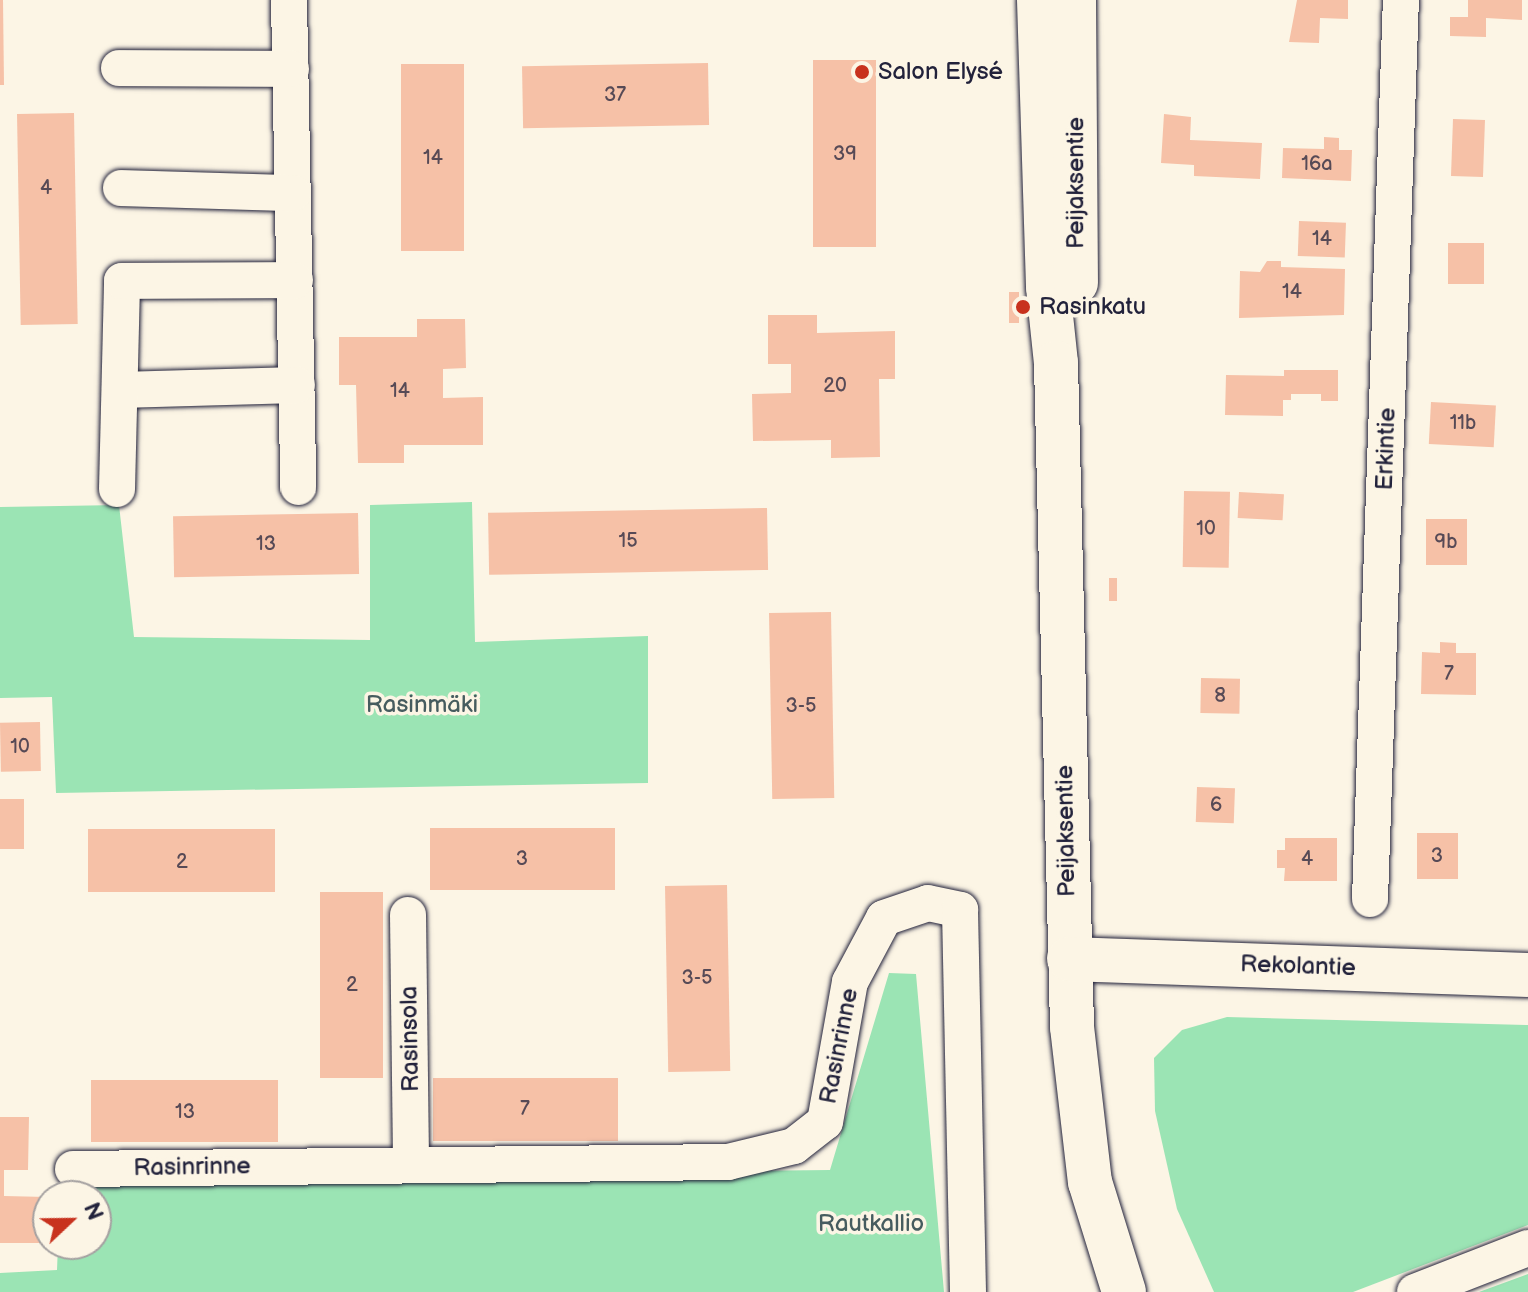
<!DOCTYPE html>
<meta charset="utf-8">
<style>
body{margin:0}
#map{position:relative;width:1528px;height:1292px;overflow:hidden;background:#fcf5e5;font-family:"Balsamiq Sans",sans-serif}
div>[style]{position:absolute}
.green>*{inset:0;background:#9be4b4}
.building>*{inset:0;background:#f6c1a7;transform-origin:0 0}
.roads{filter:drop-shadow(0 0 2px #22223b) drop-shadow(0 0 2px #22223b)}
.minor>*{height:36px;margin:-18px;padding:0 18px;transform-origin:18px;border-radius:18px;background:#fcf5e5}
.major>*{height:44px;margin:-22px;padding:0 22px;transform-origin:22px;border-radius:22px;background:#fcf5e5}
.dots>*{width:22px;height:22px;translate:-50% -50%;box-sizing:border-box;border:4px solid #fcf5e5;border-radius:50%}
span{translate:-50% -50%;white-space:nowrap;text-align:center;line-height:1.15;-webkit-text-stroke:7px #fcf5e5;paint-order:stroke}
.number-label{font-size:20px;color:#574a56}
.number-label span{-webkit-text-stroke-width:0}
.poi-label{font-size:24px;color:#22223b}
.left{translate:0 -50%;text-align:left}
.street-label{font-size:24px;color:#22223b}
.park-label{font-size:24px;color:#465c5f}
.north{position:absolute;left:32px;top:1180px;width:80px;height:80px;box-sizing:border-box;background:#fcf5e5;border:2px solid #a5a1a1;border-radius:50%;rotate:68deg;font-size:22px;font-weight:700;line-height:32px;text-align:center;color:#22223b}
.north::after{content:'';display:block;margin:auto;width:28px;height:36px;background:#c8321e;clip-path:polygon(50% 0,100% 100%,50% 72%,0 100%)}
</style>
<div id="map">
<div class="green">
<i style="clip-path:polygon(472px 502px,475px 642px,648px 636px,648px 783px,56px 793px,52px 697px,0 698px,0 507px,119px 505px,134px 637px,370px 640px,370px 505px)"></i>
<i style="clip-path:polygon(889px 973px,916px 974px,944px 1292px,0 1292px,0 1273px,57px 1270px,58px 1244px,96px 1244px,96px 1196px,60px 1196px,61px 1179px,830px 1170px)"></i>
<i style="clip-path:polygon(1227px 1017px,1528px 1025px,1528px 1225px,1353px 1292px,1214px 1292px,1177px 1209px,1155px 1111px,1154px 1058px,1182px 1030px)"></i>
<i style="clip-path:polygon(1528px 1274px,1528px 1292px,1479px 1292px)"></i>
</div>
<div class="building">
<i style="clip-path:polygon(0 0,3px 0,4px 85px,0 85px)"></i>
<i style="clip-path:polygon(1297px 0,1348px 0,1348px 19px,1320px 18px,1319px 43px,1289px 42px)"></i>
<i style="clip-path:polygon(1468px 0,1522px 0,1522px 20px,1486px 18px,1486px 37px,1450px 36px,1450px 17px,1468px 17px)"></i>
<i style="left:876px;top:60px;width:187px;height:63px;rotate:90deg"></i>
<i style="left:708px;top:63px;width:62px;height:186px;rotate:89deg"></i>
<i style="left:464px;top:64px;width:187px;height:63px;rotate:90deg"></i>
<i style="left:74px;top:113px;width:211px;height:57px;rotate:89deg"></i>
<i style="clip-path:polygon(1164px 114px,1191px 117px,1190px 140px,1262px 143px,1260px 179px,1194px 176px,1194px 165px,1161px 163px)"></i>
<i style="left:1453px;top:119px;width:32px;height:57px;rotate:2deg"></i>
<i style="clip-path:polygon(1324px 137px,1339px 138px,1339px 150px,1352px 150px,1351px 181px,1282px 178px,1283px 148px,1324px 149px)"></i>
<i style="left:1299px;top:221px;width:47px;height:35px;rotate:2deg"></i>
<i style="left:1448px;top:243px;width:36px;height:41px"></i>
<i style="clip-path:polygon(1267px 261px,1281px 261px,1281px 267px,1345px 269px,1344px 315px,1239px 318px,1240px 271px,1260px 272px)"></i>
<i style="left:1009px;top:292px;width:10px;height:31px"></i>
<i style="clip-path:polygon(768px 315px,817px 315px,817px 333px,895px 331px,895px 379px,879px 379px,880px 457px,831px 458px,831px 440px,753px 441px,752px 394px,791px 393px,791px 364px,768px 364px)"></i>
<i style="clip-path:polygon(417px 319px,465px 319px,466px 368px,443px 369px,443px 398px,483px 397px,483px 445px,404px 445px,404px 463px,358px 463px,356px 385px,339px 385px,339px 337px,417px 337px)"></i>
<i style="clip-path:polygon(1284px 370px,1338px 370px,1338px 401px,1321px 401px,1321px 394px,1291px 394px,1291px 400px,1283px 400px,1283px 416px,1225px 415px,1226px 375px,1284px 376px)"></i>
<i style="left:1431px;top:402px;width:65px;height:42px;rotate:3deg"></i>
<i style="left:1184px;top:491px;width:46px;height:76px;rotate:1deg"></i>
<i style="left:1239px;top:492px;width:45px;height:26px;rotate:3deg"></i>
<i style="left:767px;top:508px;width:62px;height:279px;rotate:89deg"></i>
<i style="left:358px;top:513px;width:61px;height:185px;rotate:89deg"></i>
<i style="left:1426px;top:519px;width:41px;height:46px"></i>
<i style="left:1109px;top:578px;width:8px;height:23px"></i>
<i style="left:831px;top:612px;width:186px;height:62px;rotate:89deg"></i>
<i style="clip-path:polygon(1440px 642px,1456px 643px,1456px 653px,1476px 653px,1476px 695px,1421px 694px,1422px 652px,1440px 653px)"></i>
<i style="left:1201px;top:678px;width:39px;height:35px;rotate:1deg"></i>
<i style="left:40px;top:722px;width:49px;height:40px;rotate:89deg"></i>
<i style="left:1197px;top:787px;width:38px;height:35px;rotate:2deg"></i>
<i style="left:0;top:799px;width:24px;height:50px"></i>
<i style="left:615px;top:828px;width:62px;height:185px;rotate:90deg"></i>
<i style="left:275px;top:829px;width:63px;height:187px;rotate:90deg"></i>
<i style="left:1417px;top:833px;width:41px;height:46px"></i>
<i style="clip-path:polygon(1285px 838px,1337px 838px,1337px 881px,1284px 881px,1285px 868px,1277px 868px,1277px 850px,1285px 850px)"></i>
<i style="left:727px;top:885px;width:186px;height:62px;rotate:89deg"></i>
<i style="left:320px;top:892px;width:63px;height:186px"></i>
<i style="left:433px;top:1078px;width:185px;height:63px"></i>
<i style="left:278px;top:1080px;width:62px;height:187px;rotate:90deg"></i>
<i style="clip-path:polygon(0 1117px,29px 1117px,28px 1170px,4px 1170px,4px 1196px,47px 1197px,46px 1243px,0 1243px)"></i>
</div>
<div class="roads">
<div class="minor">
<i style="left:289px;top:0;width:487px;rotate:88.9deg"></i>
<i style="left:119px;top:68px;width:172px;rotate:0.3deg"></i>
<i style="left:121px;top:188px;width:172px;rotate:1.7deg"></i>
<i style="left:120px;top:390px;width:177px;rotate:-1.6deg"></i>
<i style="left:117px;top:489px;width:208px;rotate:-88.6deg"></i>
<i style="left:122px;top:281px;width:173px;rotate:-0.3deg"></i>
<i style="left:1370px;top:899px;width:900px;rotate:-88.03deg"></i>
<i style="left:408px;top:915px;width:248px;rotate:89.3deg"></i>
<i style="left:73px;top:1169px;width:655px;rotate:-0.61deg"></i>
<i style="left:728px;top:1162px;width:68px;rotate:-13.6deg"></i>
<i style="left:794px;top:1146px;width:39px;rotate:-38deg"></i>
<i style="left:825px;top:1122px;width:142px;rotate:-79.9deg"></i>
<i style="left:850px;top:982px;width:72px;rotate:-62deg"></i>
<i style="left:884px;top:918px;width:46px;rotate:-18.8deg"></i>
<i style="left:928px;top:903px;width:33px;rotate:12deg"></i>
<i style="left:960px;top:910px;width:382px;rotate:88.8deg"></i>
<i style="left:1415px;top:1292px;width:121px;rotate:-21.3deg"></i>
</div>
<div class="major">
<i style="left:1039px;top:0;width:287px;rotate:88.2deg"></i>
<i style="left:1048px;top:287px;width:76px;rotate:84deg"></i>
<i style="left:1056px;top:363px;width:664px;rotate:88.62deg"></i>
<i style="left:1072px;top:1027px;width:156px;rotate:83.4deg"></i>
<i style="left:1090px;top:1182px;width:115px;rotate:72.8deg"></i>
<i style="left:1074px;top:0;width:283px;rotate:89.6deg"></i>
<i style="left:1069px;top:959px;width:459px;rotate:2deg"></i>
</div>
</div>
<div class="dots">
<i style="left:862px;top:72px;background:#c8321e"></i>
<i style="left:1023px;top:307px;background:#c8321e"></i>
</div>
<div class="number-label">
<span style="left:615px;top:95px">37</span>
<span style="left:845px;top:154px">39</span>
<span style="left:433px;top:158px">14</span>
<span style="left:1317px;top:164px">16a</span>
<span style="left:46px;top:188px">4</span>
<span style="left:1322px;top:239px">14</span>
<span style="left:1292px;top:292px">14</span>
<span style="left:835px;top:386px">20</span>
<span style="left:400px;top:391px">14</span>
<span style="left:1463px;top:423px">11b</span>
<span style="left:1206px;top:529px">10</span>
<span style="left:628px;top:541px">15</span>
<span style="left:1446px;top:542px">9b</span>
<span style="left:266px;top:544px">13</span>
<span style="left:1449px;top:674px">7</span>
<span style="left:1220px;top:696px">8</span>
<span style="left:801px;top:706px">3-5</span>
<span style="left:20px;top:747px">10</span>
<span style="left:1216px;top:805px">6</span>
<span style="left:1437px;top:856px">3</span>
<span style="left:522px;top:859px">3</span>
<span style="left:1307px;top:859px">4</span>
<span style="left:182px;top:862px">2</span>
<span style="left:697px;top:978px">3-5</span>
<span style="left:352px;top:985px">2</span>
<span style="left:525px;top:1109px">7</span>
<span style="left:185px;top:1112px">13</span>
</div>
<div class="poi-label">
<span class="left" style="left:878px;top:72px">Salon Elysé</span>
<span class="left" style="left:1039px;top:307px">Rasinkatu</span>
</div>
<div class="street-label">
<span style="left:1076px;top:183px;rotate:-90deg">Peijaksentie</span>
<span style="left:1386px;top:449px;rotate:-88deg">Erkintie</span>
<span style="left:1066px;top:831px;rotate:-91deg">Peijaksentie</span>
<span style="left:1298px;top:966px;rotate:2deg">Rekolantie</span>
<span style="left:410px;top:1039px;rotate:-91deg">Rasinsola</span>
<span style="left:839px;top:1046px;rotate:-79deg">Rasinrinne</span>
<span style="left:192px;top:1167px;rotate:-1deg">Rasinrinne</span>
</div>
<div class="park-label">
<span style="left:422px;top:705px">Rasinmäki</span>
<span style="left:871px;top:1224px">Rautkallio</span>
</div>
<div class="north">N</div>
</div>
